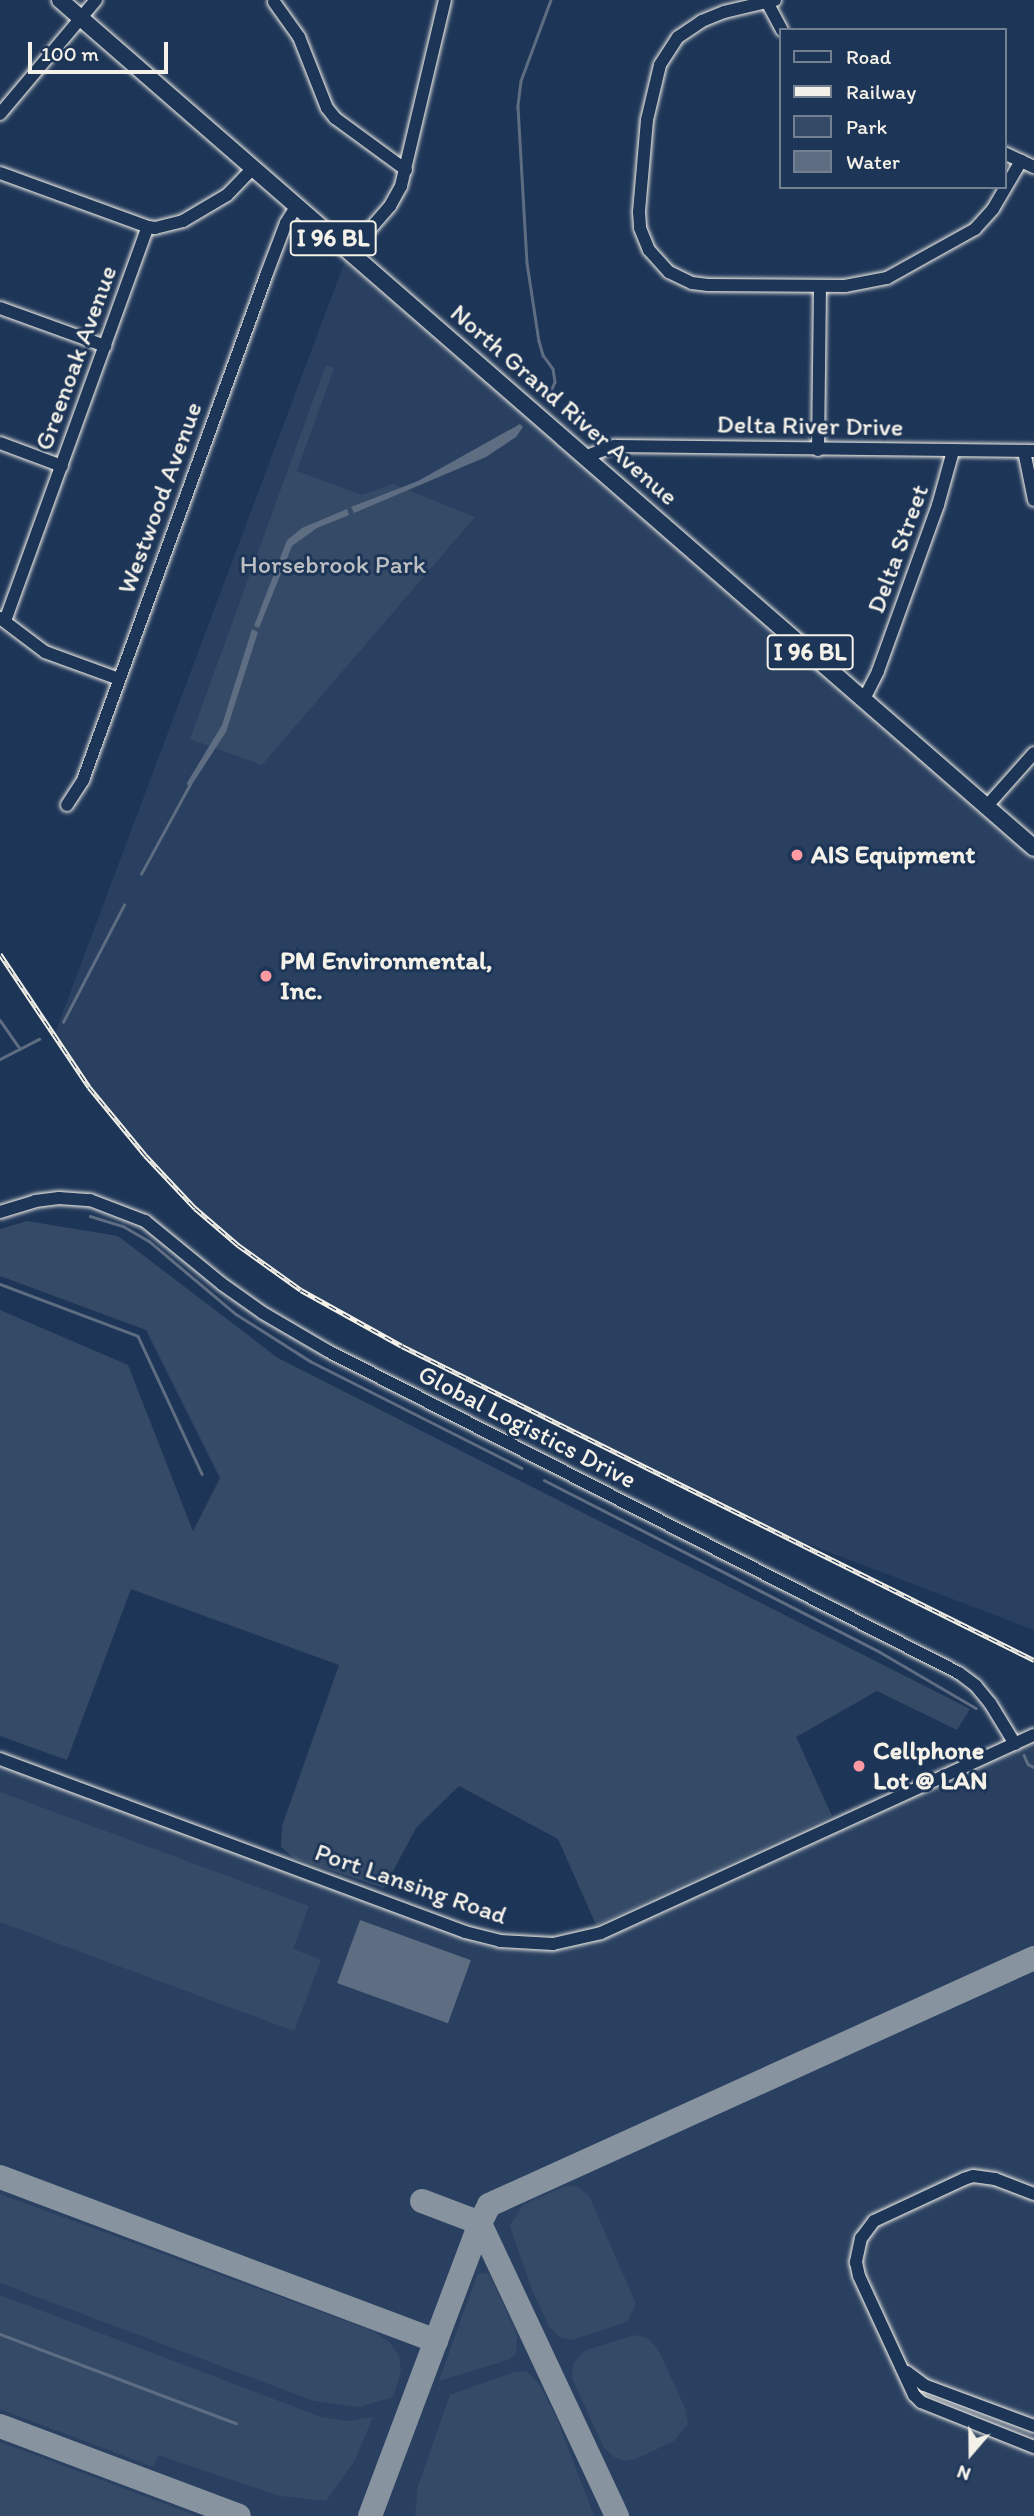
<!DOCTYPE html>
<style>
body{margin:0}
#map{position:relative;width:1034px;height:2516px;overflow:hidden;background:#1d3557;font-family:Itim,sans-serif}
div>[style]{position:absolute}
.built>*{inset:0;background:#2a4060}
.green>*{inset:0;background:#354a67}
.water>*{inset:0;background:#5e6d82;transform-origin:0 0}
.stream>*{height:2.5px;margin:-1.25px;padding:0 1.25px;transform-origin:1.25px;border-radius:1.25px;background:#5e6d82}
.taxiway>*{height:24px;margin:-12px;padding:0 12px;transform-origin:12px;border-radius:12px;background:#8893a0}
.roads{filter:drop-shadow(0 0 2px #f4f1e8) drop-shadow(0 0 2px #f4f1e8)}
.minor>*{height:12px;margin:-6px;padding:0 6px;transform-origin:6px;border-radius:6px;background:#1d3557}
.major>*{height:16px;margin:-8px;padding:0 8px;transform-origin:8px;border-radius:8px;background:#1d3557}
.rail>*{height:5px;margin-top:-2.5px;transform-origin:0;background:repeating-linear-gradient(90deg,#1d3557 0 8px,#f4f1e8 0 16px);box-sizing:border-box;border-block:2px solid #f4f1e8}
.dots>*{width:19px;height:19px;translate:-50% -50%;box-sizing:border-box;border:4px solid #1d3557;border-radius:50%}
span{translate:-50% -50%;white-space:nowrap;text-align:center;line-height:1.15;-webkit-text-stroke:6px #1d3557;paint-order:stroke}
.shield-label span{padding:2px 5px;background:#1d3557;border:2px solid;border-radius:5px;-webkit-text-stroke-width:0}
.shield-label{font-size:24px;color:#f4f1e8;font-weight:700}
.street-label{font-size:26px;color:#f4f1e8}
.park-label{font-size:26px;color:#bbbfc1}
.poi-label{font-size:26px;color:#f4f1e8;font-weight:700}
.left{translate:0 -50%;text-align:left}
.legend{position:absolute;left:779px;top:28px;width:228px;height:161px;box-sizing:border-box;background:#1d3557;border:2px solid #738091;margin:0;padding:9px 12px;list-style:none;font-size:21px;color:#f4f1e8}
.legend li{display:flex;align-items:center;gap:14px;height:35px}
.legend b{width:35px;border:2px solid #738091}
.north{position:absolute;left:936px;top:2418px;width:70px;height:70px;-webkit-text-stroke:5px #1d3557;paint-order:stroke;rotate:200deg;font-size:19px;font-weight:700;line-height:28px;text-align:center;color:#f4f1e8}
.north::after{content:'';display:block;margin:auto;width:24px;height:32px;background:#f4f1e8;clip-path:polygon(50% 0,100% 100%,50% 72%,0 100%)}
.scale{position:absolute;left:28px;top:42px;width:140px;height:32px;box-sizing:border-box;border:4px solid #f4f1e8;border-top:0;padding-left:9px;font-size:21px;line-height:24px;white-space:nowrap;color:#f4f1e8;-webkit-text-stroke:5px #1d3557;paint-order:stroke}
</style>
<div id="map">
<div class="built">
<i style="clip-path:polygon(345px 261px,1034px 853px,1034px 1630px,779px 1533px,403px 1346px,301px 1290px,238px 1245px,195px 1208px,116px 1120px,54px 1036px)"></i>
<i style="clip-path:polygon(1034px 1741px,1034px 2516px,0 2516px,0 1764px,480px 1944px,506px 1950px,536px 1951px,561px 1949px,594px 1941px)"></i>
</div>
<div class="green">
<i style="clip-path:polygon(326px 365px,334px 368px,297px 471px,362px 495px,393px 484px,475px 517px,262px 765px,190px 739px)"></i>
<i style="clip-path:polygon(27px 1221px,118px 1236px,278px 1358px,970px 1709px,957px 1730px,877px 1691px,796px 1737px,832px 1816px,596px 1925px,558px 1839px,459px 1786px,416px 1828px,384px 1888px,294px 1858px,281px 1847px,282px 1826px,339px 1665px,131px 1589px,67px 1760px,0 1736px,0 1310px,128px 1365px,193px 1531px,220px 1478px,146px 1330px,0 1276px,0 1229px)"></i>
<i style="clip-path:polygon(0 1792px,309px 1906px,293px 1949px,321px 1960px,294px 2031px,0 1922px)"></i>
<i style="clip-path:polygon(565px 2186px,578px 2187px,589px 2196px,636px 2304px,627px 2322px,572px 2340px,561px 2338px,550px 2328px,532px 2290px,510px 2226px,523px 2205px)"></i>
<i style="clip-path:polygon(0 2194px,373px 2331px,390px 2343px,399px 2356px,401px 2371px,393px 2397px,359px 2407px,314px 2401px,0 2283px)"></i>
<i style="clip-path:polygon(483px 2273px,489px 2274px,517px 2334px,516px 2354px,508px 2360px,439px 2381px,477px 2275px)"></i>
<i style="clip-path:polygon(0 2295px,321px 2417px,347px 2421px,373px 2417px,355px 2460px,326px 2501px,280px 2496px,158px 2455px,153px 2467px,0 2409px)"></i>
<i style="clip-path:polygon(634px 2335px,647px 2338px,658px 2349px,685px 2408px,688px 2424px,674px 2441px,636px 2459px,624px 2461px,614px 2457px,604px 2448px,572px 2378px,573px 2364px,584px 2351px)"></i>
<i style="clip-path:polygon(526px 2371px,540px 2385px,557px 2419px,594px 2516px,415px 2516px,418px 2486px,450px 2395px,514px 2372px)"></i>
<i style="clip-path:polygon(0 2442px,43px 2458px,197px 2516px,0 2516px)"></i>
</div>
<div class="water">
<i style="clip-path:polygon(520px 424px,523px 427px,516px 437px,486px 457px,354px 513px,351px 507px,418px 481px)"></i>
<i style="clip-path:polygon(347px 509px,349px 515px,317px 528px,292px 546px,259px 628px,254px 626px,287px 540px,302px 528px)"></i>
<i style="clip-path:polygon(252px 629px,258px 632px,226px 732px,189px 789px,187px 783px,222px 725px)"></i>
<i style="left:360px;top:1920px;width:118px;height:67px;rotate:20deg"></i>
</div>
<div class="stream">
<i style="left:551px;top:0;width:86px;rotate:110.3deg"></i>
<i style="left:521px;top:81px;width:26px;rotate:97deg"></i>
<i style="left:518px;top:107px;width:156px;rotate:86.7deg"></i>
<i style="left:527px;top:263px;width:79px;rotate:81.3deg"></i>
<i style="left:539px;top:341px;width:15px;rotate:74deg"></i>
<i style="left:543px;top:355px;width:17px;rotate:54deg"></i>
<i style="left:553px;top:369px;width:13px;rotate:81deg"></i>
<i style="left:555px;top:382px;width:10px;rotate:114deg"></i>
<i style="left:141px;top:874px;width:102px;rotate:-61.4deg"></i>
<i style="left:0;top:1020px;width:35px;rotate:55deg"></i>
<i style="left:63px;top:1022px;width:132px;rotate:-62.5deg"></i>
<i style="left:0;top:1059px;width:44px;rotate:-27.1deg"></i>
<i style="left:90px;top:1216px;width:34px;rotate:17deg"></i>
<i style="left:123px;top:1226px;width:30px;rotate:30deg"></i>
<i style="left:149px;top:1241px;width:114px;rotate:40deg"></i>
<i style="left:236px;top:1314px;width:88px;rotate:32.4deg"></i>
<i style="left:310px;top:1361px;width:237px;rotate:26.8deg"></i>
<i style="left:0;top:1284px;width:147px;rotate:20.6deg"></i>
<i style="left:138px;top:1336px;width:152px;rotate:65.1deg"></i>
<i style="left:544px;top:1480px;width:377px;rotate:27.1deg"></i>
<i style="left:880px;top:1652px;width:111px;rotate:30.3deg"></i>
<i style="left:1024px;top:1755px;width:10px;rotate:66deg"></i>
<i style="left:1028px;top:1764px;width:7px;rotate:27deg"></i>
<i style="left:0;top:2334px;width:252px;rotate:20.7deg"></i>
</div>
<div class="taxiway">
<i style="left:0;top:2177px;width:466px;rotate:20.6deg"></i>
<i style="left:0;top:2426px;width:255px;rotate:20.6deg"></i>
<i style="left:370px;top:2516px;width:313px;rotate:-69.4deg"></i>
<i style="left:480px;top:2223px;width:62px;rotate:-159.2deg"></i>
<i style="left:617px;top:2516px;width:323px;rotate:-115.1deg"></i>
<i style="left:480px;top:2223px;width:20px;rotate:-63deg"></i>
<i style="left:489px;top:2205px;width:598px;rotate:-24.38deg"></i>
</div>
<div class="roads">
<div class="minor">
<i style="left:775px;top:0;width:52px;rotate:166.8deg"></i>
<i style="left:724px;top:12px;width:24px;rotate:158deg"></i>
<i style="left:702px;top:21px;width:29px;rotate:146deg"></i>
<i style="left:678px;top:37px;width:33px;rotate:123deg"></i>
<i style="left:660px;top:65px;width:57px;rotate:103.3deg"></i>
<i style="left:647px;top:120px;width:92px;rotate:95deg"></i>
<i style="left:639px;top:212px;width:16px;rotate:86deg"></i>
<i style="left:640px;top:228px;width:24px;rotate:68deg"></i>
<i style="left:649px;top:250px;width:30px;rotate:48deg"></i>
<i style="left:669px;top:272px;width:25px;rotate:26deg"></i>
<i style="left:692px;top:283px;width:16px;rotate:7deg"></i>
<i style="left:708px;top:285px;width:137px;rotate:0.4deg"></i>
<i style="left:845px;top:286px;width:43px;rotate:-10.8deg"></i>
<i style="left:887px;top:278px;width:101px;rotate:-29.1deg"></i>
<i style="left:975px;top:229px;width:27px;rotate:-48deg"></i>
<i style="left:993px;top:209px;width:56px;rotate:-59.7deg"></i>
<i style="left:274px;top:2px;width:43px;rotate:54.5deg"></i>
<i style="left:299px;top:37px;width:76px;rotate:68.5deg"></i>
<i style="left:327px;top:108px;width:13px;rotate:51deg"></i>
<i style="left:335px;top:118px;width:88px;rotate:36.2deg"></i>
<i style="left:767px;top:2px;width:32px;rotate:62deg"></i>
<i style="left:0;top:114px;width:149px;rotate:-49.9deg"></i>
<i style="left:1004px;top:153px;width:33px;rotate:25deg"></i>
<i style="left:0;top:173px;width:158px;rotate:20deg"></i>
<i style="left:350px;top:252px;width:61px;rotate:-49deg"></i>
<i style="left:390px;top:206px;width:23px;rotate:-61deg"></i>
<i style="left:401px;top:186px;width:191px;rotate:-76.7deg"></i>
<i style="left:0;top:308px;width:112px;rotate:19.9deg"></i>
<i style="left:0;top:443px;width:66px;rotate:20.4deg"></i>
<i style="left:818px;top:450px;width:164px;rotate:-89.3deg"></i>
<i style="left:1024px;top:451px;width:50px;rotate:78.5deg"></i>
<i style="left:587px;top:456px;width:30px;rotate:-20deg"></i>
<i style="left:615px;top:446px;width:419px;rotate:0.7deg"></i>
<i style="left:0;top:618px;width:56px;rotate:37.1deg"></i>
<i style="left:45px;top:652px;width:79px;rotate:20deg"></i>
<i style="left:5px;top:621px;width:419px;rotate:-70.1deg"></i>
<i style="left:148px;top:227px;width:7px;rotate:8deg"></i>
<i style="left:155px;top:228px;width:29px;rotate:-14deg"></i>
<i style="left:183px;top:221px;width:51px;rotate:-30.6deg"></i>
<i style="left:227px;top:195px;width:36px;rotate:-46deg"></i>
<i style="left:864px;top:699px;width:31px;rotate:-63deg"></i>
<i style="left:878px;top:671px;width:177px;rotate:-70.1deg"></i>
<i style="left:938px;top:505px;width:56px;rotate:-74.5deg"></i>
<i style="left:67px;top:805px;width:30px;rotate:-57deg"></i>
<i style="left:83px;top:780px;width:539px;rotate:-70.05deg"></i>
<i style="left:267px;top:273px;width:53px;rotate:-69.2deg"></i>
<i style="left:286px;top:223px;width:19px;rotate:-58deg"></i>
<i style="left:986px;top:807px;width:72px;rotate:-48.4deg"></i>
<i style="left:0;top:1212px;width:37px;rotate:-17deg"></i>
<i style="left:35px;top:1201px;width:24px;rotate:-7deg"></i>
<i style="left:59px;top:1198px;width:31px;rotate:4deg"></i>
<i style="left:90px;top:1200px;width:59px;rotate:20.9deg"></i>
<i style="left:145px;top:1221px;width:99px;rotate:39.3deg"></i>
<i style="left:222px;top:1284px;width:50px;rotate:35.3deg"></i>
<i style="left:263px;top:1313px;width:75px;rotate:30.3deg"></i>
<i style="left:328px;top:1351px;width:708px;rotate:27.04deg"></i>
<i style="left:959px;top:1673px;width:21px;rotate:37deg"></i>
<i style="left:976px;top:1686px;width:22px;rotate:51deg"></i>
<i style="left:990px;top:1703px;width:48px;rotate:58.6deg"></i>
<i style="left:0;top:1759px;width:496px;rotate:20.4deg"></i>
<i style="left:465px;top:1932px;width:36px;rotate:14deg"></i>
<i style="left:500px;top:1941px;width:53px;rotate:3.2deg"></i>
<i style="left:553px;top:1944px;width:49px;rotate:-12.9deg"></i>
<i style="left:601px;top:1933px;width:476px;rotate:-24.6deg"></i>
<i style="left:1034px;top:2194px;width:42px;rotate:-159deg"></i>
<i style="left:995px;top:2179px;width:22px;rotate:-172deg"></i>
<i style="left:973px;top:2176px;width:9px;rotate:162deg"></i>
<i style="left:964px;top:2179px;width:99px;rotate:155deg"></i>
<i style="left:874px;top:2221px;width:21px;rotate:127deg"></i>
<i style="left:861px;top:2238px;width:25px;rotate:102deg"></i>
<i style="left:856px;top:2262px;width:14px;rotate:78deg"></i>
<i style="left:859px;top:2276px;width:131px;rotate:65.2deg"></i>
<i style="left:914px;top:2395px;width:10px;rotate:45deg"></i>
<i style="left:921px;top:2402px;width:122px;rotate:21.7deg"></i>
<i style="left:907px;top:2372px;width:21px;rotate:37deg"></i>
<i style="left:924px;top:2385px;width:117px;rotate:20.4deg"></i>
</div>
<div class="major">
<i style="left:60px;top:0;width:1291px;rotate:41.04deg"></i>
</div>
</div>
<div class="rail">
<i style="left:0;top:954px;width:160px;rotate:56.2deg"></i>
<i style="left:89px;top:1087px;width:88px;rotate:50.5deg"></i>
<i style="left:145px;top:1155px;width:73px;rotate:46.7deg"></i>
<i style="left:195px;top:1208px;width:57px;rotate:40.7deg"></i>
<i style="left:238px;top:1245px;width:77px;rotate:35.5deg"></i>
<i style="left:301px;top:1290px;width:115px;rotate:29deg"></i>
<i style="left:402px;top:1346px;width:706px;rotate:26.42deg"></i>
</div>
<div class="dots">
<i style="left:797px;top:855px;background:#ff9aa2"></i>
<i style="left:266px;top:976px;background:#ff9aa2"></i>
<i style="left:859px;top:1766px;background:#ff9aa2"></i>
</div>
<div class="shield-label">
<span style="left:333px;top:238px">I 96 BL</span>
<span style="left:810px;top:652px">I 96 BL</span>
</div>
<div class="street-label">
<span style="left:76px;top:358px;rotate:-70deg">Greenoak Avenue</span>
<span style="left:564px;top:405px;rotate:41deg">North Grand River Avenue</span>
<span style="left:810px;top:426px;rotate:1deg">Delta River Drive</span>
<span style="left:160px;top:498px;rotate:-70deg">Westwood Avenue</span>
<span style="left:898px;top:549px;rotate:-70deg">Delta Street</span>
<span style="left:527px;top:1427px;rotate:27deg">Global Logistics Drive</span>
<span style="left:411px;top:1884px;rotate:19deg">Port Lansing Road</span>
</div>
<div class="park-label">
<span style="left:333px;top:565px">Horsebrook Park</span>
</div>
<div class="poi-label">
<span class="left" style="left:811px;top:855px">AIS Equipment</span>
<span class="left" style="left:280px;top:976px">PM Environmental,<br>Inc.</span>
<span class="left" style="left:873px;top:1766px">Cellphone<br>Lot @ LAN</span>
</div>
<ul class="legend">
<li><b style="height:9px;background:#1d3557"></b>Road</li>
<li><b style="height:9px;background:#f4f1e8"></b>Railway</li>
<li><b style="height:19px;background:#354a67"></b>Park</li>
<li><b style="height:19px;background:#5e6d82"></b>Water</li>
</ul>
<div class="north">N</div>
<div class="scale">100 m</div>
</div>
